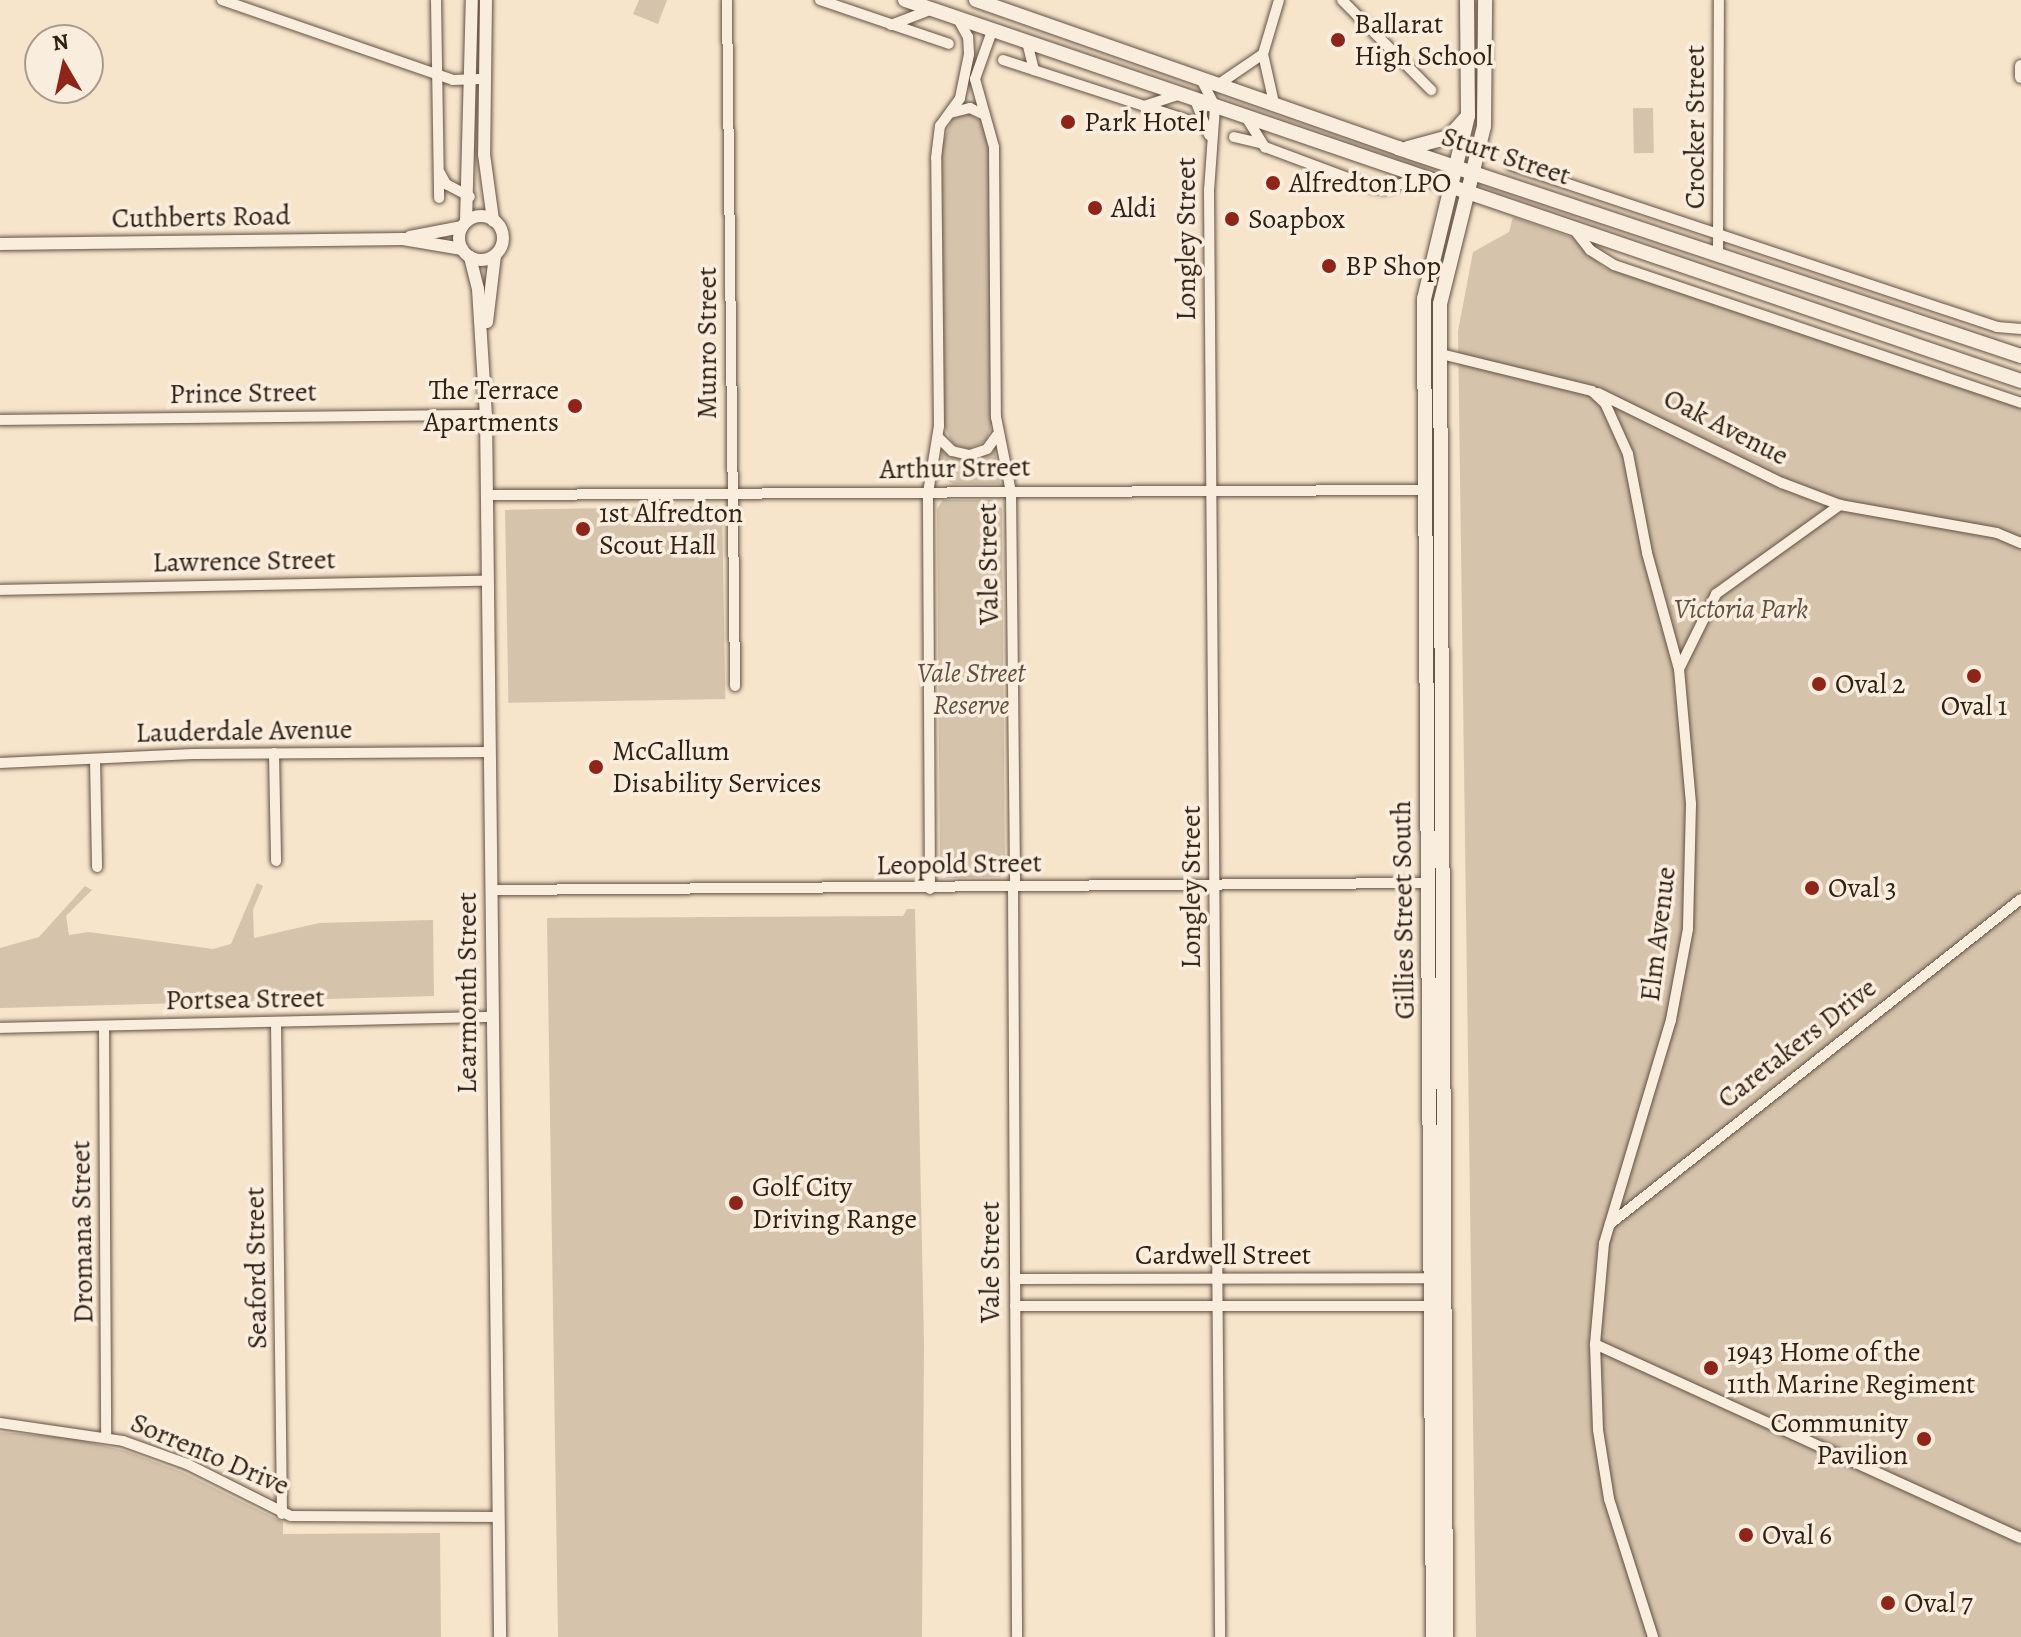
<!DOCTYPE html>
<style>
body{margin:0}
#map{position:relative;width:2021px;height:1637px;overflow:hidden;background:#f6e4cb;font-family:Alegreya,serif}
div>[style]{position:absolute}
.green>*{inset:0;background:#d5c3ac;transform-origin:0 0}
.roads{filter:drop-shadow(0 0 2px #625143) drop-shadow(0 0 2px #625143)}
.minor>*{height:10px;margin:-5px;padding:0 5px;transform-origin:5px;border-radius:5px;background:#f9eddd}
.tertiary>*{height:12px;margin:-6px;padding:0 6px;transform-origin:6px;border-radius:6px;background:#f9eddd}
.tertiary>.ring{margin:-6px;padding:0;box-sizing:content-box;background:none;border:12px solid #f9eddd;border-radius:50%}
.secondary>*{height:14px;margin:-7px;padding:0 7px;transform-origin:7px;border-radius:7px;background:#f9eddd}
.dots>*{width:22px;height:22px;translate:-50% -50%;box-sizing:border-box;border:4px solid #f9eddd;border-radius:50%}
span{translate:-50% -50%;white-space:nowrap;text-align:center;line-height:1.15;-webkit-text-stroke:7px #f9eddd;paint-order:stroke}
.poi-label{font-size:28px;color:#312016}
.left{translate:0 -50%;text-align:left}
.right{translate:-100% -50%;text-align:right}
.street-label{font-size:28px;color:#312016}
.park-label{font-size:28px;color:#625143;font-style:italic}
.north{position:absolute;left:24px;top:24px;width:80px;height:80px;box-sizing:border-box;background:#f9eddd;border:2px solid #a99b8d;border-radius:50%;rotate:351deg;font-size:22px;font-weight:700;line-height:32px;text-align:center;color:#312016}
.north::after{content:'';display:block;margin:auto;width:28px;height:36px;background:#8f2418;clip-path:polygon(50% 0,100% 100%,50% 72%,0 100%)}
</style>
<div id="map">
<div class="green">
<i style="clip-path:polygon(639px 0,667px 0,658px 24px,633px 14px)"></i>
<i style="left:1653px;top:108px;width:45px;height:20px;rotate:89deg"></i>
<i style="clip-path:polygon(968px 113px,981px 121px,990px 152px,992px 424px,986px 441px,967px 449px,953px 444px,944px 426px,942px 145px,952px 119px)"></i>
<i style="clip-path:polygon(1513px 217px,1573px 238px,1603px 267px,2021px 407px,2021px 1637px,1476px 1637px,1458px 331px,1473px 252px,1509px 232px)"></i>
<i style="clip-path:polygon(995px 451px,1000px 484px,953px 484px,941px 477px,942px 452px,970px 462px)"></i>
<i style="clip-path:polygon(943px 500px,995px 500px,1002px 509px,1005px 869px,1000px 877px,946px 878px,940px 872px,937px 509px)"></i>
<i style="left:722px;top:506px;width:193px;height:217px;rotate:89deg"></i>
<i style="clip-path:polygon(257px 883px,263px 886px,253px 910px,254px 938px,319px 923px,433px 920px,434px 996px,0 1008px,0 948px,39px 937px,85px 886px,92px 890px,66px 916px,69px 935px,89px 932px,213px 949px,231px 944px)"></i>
<i style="clip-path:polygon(907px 909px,915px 909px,924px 1344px,922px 1637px,558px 1637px,547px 918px,903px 916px)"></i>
<i style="clip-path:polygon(0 1432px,71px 1438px,126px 1451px,182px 1472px,283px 1522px,283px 1534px,440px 1533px,441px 1637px,0 1637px)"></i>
</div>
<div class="roads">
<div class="minor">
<i style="left:222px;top:0;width:244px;rotate:19.1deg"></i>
<i style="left:453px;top:80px;width:33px;rotate:-2deg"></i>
<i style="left:436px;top:0;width:198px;rotate:89.1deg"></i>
<i style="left:727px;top:0;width:686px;rotate:89.33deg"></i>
<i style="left:820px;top:0;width:136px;rotate:18.8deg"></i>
<i style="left:1342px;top:0;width:127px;rotate:45.3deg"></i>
<i style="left:891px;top:25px;width:42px;rotate:-21deg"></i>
<i style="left:992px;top:31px;width:51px;rotate:109.5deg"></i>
<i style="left:975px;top:79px;width:71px;rotate:74.4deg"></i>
<i style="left:994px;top:147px;width:270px;rotate:89.6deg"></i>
<i style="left:996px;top:417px;width:76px;rotate:78.7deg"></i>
<i style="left:1011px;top:492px;width:395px;rotate:89.4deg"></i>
<i style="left:1027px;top:42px;width:29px;rotate:76deg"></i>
<i style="left:1003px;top:60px;width:198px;rotate:18deg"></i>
<i style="left:1201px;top:79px;width:31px;rotate:63deg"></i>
<i style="left:1215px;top:107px;width:83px;rotate:94.1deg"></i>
<i style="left:1209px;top:190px;width:1447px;rotate:89.56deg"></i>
<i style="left:1219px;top:84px;width:53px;rotate:-34.3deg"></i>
<i style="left:1195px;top:100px;width:38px;rotate:68deg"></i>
<i style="left:1274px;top:103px;width:50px;rotate:-102.7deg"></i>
<i style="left:1263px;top:54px;width:56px;rotate:-73.5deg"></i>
<i style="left:1144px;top:106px;width:38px;rotate:-18deg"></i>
<i style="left:950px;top:113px;width:21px;rotate:-14deg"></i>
<i style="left:970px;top:108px;width:14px;rotate:25deg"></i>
<i style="left:1246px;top:117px;width:36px;rotate:58deg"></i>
<i style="left:1265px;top:147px;width:114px;rotate:20.5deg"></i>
<i style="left:1372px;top:187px;width:13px;rotate:9deg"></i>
<i style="left:1385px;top:189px;width:39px;rotate:-18deg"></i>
<i style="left:1234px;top:137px;width:28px;rotate:13deg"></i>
<i style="left:1511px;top:165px;width:512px;rotate:18.43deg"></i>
<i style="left:1997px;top:327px;width:24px;rotate:5deg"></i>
<i style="left:440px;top:173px;width:13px;rotate:61deg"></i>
<i style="left:446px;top:184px;width:27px;rotate:28deg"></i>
<i style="left:1573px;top:228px;width:28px;rotate:52deg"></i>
<i style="left:1590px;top:250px;width:28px;rotate:32deg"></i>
<i style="left:1614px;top:265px;width:430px;rotate:18.7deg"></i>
<i style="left:1718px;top:253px;width:253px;rotate:-89.8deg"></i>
<i style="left:1441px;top:354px;width:155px;rotate:13.8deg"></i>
<i style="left:1592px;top:391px;width:18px;rotate:43deg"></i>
<i style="left:1605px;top:403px;width:56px;rotate:65.7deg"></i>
<i style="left:1628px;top:454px;width:101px;rotate:79.1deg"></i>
<i style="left:1647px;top:553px;width:120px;rotate:74.6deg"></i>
<i style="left:1679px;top:669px;width:136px;rotate:84.9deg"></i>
<i style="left:1691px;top:804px;width:125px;rotate:91.4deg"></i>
<i style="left:1688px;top:929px;width:93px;rotate:100.6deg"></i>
<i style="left:1671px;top:1020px;width:233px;rotate:106.7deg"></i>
<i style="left:1604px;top:1243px;width:101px;rotate:95.1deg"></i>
<i style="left:1595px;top:1344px;width:86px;rotate:88deg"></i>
<i style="left:1598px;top:1430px;width:70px;rotate:80.9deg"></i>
<i style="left:1609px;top:1499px;width:145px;rotate:72.3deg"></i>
<i style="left:1598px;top:393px;width:205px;rotate:26.1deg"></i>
<i style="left:1782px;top:483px;width:62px;rotate:20.8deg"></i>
<i style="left:0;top:420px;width:486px;rotate:-0.6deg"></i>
<i style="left:938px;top:437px;width:20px;rotate:45deg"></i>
<i style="left:952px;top:451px;width:18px;rotate:13deg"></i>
<i style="left:970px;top:455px;width:18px;rotate:-19deg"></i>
<i style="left:987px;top:449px;width:17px;rotate:-54deg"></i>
<i style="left:487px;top:495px;width:937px;rotate:-0.31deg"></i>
<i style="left:0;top:590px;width:488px;rotate:-1.1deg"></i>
<i style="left:1679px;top:669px;width:84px;rotate:-63.7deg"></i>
<i style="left:1716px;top:594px;width:153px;rotate:-35.7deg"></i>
<i style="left:1840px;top:505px;width:159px;rotate:10.1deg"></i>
<i style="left:1997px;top:533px;width:26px;rotate:23deg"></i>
<i style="left:274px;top:753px;width:108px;rotate:88.9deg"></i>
<i style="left:95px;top:759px;width:108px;rotate:88.9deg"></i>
<i style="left:0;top:763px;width:193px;rotate:-2.7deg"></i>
<i style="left:193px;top:754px;width:296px;rotate:-0.4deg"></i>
<i style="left:1013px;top:887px;width:750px;rotate:89.69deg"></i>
<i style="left:930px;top:889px;width:396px;rotate:-90.3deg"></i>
<i style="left:928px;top:493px;width:68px;rotate:-80.7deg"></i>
<i style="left:939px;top:426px;width:268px;rotate:-90.6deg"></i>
<i style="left:936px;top:158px;width:32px;rotate:-83deg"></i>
<i style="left:940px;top:126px;width:34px;rotate:-54deg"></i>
<i style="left:960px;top:98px;width:45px;rotate:-78.4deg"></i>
<i style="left:969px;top:54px;width:17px;rotate:-93deg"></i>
<i style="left:968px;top:37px;width:21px;rotate:-119deg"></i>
<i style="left:491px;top:890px;width:937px;rotate:-0.43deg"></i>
<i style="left:276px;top:1022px;width:492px;rotate:89.3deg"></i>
<i style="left:104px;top:1026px;width:410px;rotate:89.7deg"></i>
<i style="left:0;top:1028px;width:491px;rotate:-1.3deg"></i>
<i style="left:1610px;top:1224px;width:524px;rotate:-38.34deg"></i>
<i style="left:1015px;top:1279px;width:417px;rotate:-0.1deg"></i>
<i style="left:1015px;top:1306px;width:417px"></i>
<i style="left:1595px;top:1344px;width:468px;rotate:24.5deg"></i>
<i style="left:0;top:1423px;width:124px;rotate:8.3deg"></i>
<i style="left:123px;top:1441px;width:68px;rotate:19.8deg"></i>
<i style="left:187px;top:1464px;width:116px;rotate:26.6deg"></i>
<i style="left:291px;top:1516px;width:207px;rotate:0.3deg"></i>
</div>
<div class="tertiary">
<i style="left:486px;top:0;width:154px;rotate:90.7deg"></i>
<i style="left:484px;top:154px;width:67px;rotate:82.2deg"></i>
<i style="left:2021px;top:66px;width:11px;rotate:90deg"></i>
<i class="ring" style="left:459px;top:216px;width:32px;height:32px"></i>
<i style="left:466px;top:222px;width:222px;rotate:-88.5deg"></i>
<i style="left:410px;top:237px;width:53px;rotate:-10.9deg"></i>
<i style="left:0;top:244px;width:403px;rotate:-0.7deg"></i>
<i style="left:403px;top:239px;width:60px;rotate:9.6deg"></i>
<i style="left:470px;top:257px;width:33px;rotate:76deg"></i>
<i style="left:478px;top:289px;width:126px;rotate:86.4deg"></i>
<i style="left:486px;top:415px;width:1222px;rotate:89.34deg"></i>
<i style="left:487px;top:322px;width:67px;rotate:-83.2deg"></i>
</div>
<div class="secondary">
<i style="left:905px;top:0;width:1179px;rotate:18.85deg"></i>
<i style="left:976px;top:0;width:447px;rotate:19.3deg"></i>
<i style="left:1398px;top:148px;width:657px;rotate:18.46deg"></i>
<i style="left:1408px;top:148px;width:42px;rotate:-15deg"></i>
<i style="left:1449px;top:137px;width:28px;rotate:-48deg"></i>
<i style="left:1433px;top:1637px;width:1338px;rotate:-90.39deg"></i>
<i style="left:1424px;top:299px;width:188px;rotate:-76.5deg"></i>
<i style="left:1468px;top:116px;width:116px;rotate:-90.5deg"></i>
<i style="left:1446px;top:1637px;width:1333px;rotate:-90.26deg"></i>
<i style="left:1440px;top:304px;width:183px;rotate:-76.1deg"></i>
<i style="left:1484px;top:126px;width:126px;rotate:-89.5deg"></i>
</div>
</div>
<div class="dots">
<i style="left:1338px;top:40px;background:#8f2418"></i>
<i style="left:1068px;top:122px;background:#8f2418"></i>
<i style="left:1273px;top:183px;background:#8f2418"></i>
<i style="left:1095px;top:208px;background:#8f2418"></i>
<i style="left:1232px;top:219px;background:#8f2418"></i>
<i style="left:1329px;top:266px;background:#8f2418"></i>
<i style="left:575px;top:406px;background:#8f2418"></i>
<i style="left:583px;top:529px;background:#8f2418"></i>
<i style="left:1974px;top:676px;background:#8f2418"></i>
<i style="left:1819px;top:684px;background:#8f2418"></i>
<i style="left:596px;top:767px;background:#8f2418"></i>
<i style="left:1812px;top:888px;background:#8f2418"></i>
<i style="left:736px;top:1203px;background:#8f2418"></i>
<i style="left:1711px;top:1368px;background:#8f2418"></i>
<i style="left:1924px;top:1439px;background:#8f2418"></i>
<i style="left:1746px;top:1535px;background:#8f2418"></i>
<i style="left:1888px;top:1603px;background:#8f2418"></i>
</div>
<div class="poi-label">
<span class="left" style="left:1354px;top:40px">Ballarat<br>High School</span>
<span class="left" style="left:1084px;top:122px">Park Hotel</span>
<span class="left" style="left:1289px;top:183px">Alfredton LPO</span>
<span class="left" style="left:1111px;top:208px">Aldi</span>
<span class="left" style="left:1248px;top:219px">Soapbox</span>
<span class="left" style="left:1345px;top:266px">BP Shop</span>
<span class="right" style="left:559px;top:406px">The Terrace<br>Apartments</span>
<span class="left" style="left:599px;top:529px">1st Alfredton<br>Scout Hall</span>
<span class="left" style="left:1835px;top:684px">Oval 2</span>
<span style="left:1974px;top:706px">Oval 1</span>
<span class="left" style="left:612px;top:767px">McCallum<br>Disability Services</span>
<span class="left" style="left:1828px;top:888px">Oval 3</span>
<span class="left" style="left:752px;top:1203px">Golf City<br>Driving Range</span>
<span class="left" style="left:1727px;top:1368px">1943 Home of the<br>11th Marine Regiment</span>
<span class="right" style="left:1908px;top:1439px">Community<br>Pavilion</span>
<span class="left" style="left:1762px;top:1535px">Oval 6</span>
<span class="left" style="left:1904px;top:1603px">Oval 7</span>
</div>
<div class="street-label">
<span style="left:1695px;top:127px;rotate:-90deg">Crocker Street</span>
<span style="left:1506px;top:156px;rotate:18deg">Sturt Street</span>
<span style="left:201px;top:217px;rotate:-1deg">Cuthberts Road</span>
<span style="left:1186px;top:239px;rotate:-90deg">Longley Street</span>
<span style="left:707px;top:343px;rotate:-90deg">Munro Street</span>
<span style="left:243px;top:393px;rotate:-1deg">Prince Street</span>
<span style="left:1726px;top:427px;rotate:27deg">Oak Avenue</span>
<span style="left:955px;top:468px;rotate:-1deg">Arthur Street</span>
<span style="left:244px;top:561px;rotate:-1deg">Lawrence Street</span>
<span style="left:988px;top:564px;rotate:-91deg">Vale Street</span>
<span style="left:244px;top:731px;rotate:-1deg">Lauderdale Avenue</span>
<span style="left:959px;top:864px;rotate:-1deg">Leopold Street</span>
<span style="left:1191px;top:887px;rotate:-90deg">Longley Street</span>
<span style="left:1403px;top:910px;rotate:-91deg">Gillies Street South</span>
<span style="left:1658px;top:934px;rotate:-83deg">Elm Avenue</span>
<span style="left:467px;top:993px;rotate:-90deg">Learmonth Street</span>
<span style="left:245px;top:999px;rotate:-1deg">Portsea Street</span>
<span style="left:1797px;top:1043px;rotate:-38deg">Caretakers Drive</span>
<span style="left:82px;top:1232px;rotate:-91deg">Dromana Street</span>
<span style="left:1223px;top:1255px">Cardwell Street</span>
<span style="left:990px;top:1262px;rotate:-90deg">Vale Street</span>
<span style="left:256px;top:1268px;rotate:-91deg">Seaford Street</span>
<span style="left:210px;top:1454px;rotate:23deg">Sorrento Drive</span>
</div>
<div class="park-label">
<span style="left:1741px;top:609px">Victoria Park</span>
<span style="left:971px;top:689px">Vale Street<br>Reserve</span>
</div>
<div class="north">N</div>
</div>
